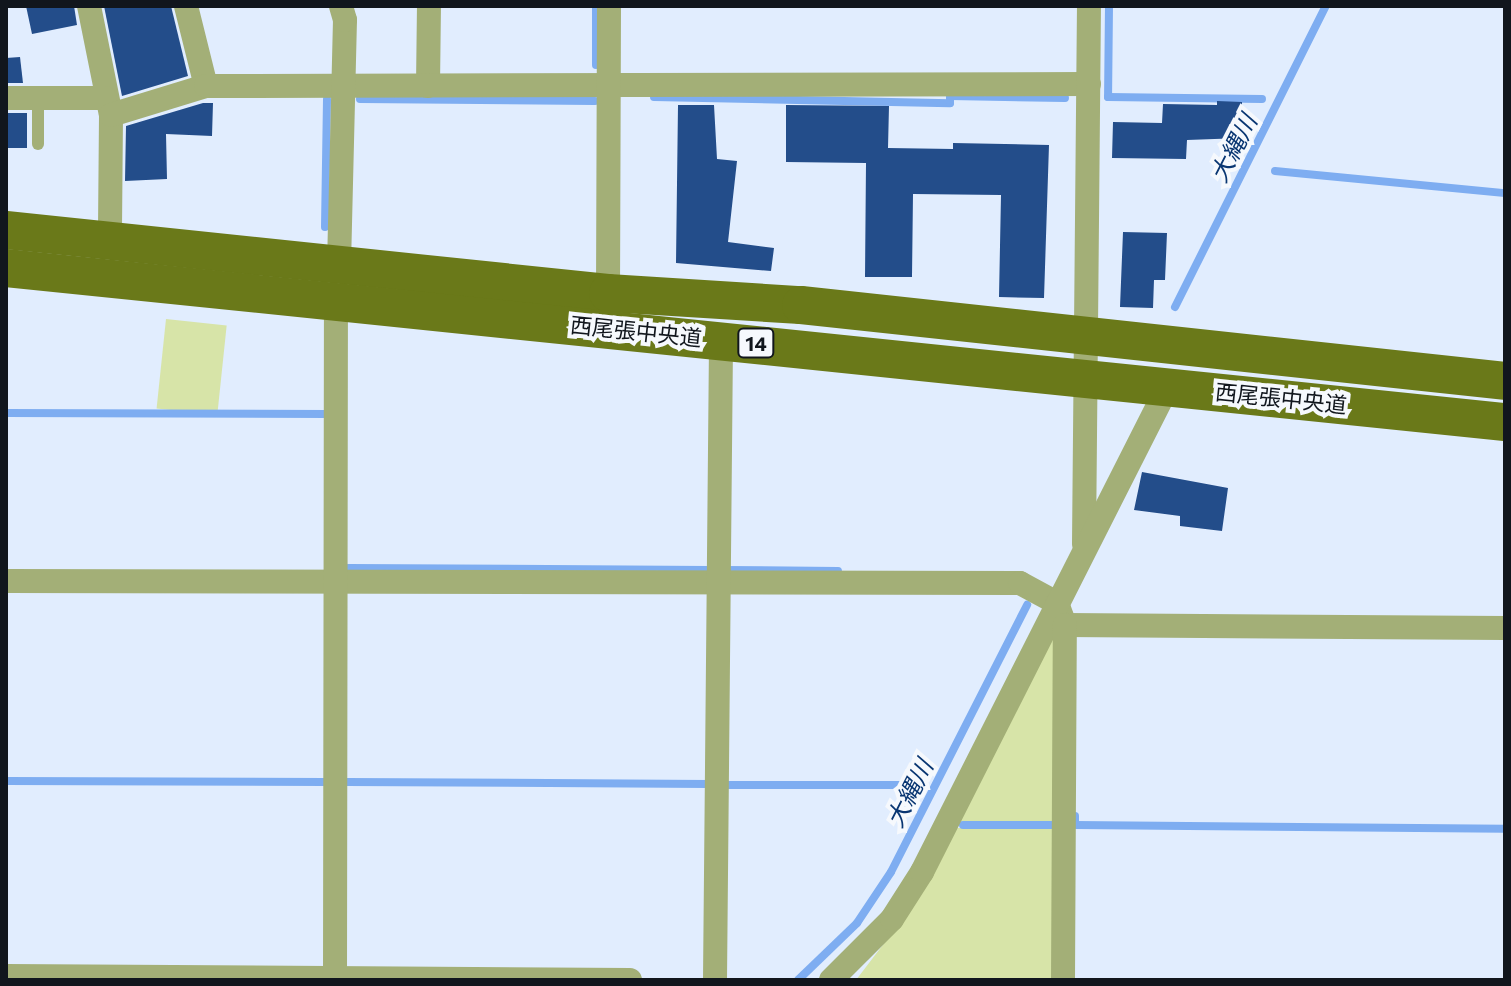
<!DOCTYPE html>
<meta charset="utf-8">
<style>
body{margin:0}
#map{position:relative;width:1511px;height:986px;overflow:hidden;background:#e1edfe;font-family:Commissioner,"Noto Sans JP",sans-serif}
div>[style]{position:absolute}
.green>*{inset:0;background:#d7e4a8;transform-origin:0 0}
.stream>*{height:8px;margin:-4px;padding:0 4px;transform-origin:4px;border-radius:4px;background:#7eadf1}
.building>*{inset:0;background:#234d8a;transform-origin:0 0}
.lane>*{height:12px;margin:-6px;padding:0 6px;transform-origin:6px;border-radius:6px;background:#a3af77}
.street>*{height:24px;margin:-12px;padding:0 12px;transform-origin:12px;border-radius:12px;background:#a3af77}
.primary>*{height:38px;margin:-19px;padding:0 19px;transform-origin:19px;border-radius:19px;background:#6a7919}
span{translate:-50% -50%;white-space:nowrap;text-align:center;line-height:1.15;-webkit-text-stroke:8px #f6f9fd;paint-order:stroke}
.shield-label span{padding:2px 6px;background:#f6f9fd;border:2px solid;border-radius:6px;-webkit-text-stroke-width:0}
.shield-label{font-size:20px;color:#11161d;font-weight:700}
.street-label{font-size:22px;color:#11161d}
.water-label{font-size:24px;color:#093672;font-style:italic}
.frame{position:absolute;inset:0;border:8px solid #11161d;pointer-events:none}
</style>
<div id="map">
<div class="green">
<i style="left:166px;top:319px;width:61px;height:90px;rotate:6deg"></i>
<i style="clip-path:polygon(1054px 634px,1054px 823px,956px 823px)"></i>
<i style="clip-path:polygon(953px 828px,1054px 828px,1052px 980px,856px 980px,895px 929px)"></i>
</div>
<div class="stream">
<i style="left:1109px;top:6px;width:91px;rotate:90.6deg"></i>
<i style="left:1108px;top:97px;width:154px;rotate:0.7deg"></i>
<i style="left:596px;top:65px;width:59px;rotate:-90deg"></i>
<i style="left:654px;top:97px;width:296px;rotate:1.2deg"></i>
<i style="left:950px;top:103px;width:7px;rotate:-90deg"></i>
<i style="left:950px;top:96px;width:115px;rotate:1deg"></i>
<i style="left:360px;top:99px;width:235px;rotate:0.5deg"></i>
<i style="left:1275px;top:171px;width:231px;rotate:5.5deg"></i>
<i style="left:325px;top:227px;width:128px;rotate:-89.1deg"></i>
<i style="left:1175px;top:307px;width:337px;rotate:-63.4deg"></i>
<i style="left:6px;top:413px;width:322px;rotate:0.2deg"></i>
<i style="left:348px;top:568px;width:360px;rotate:0.3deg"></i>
<i style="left:723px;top:570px;width:115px;rotate:0.5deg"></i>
<i style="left:6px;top:781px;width:319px;rotate:0.2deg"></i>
<i style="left:347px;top:782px;width:362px;rotate:0.3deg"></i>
<i style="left:724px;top:785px;width:189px"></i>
<i style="left:1075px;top:816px;width:9px;rotate:90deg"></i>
<i style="left:1075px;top:825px;width:430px;rotate:0.5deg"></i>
<i style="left:963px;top:825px;width:92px"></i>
<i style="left:798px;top:980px;width:82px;rotate:-44deg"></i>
<i style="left:857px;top:923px;width:61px;rotate:-56.3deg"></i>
<i style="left:891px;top:872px;width:300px;rotate:-63deg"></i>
</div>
<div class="building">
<i style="clip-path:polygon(26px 6px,74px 6px,77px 25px,32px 34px)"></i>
<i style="clip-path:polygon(104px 6px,171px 6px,188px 76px,122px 96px)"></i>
<i style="clip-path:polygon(20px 57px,23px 83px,6px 83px,6px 58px)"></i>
<i style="clip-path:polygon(1217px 101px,1242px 102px,1242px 114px,1250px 114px,1242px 138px,1187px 140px,1186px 159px,1112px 158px,1113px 122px,1162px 123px,1163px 104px,1217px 105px)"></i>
<i style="clip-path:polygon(203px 103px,213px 103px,212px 136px,166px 134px,167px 179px,125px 181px,126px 126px)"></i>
<i style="clip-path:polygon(678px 105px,714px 105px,717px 159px,737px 161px,728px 242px,774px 248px,771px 271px,676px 263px)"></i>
<i style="clip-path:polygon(786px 105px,889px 106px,888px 148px,953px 149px,953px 143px,1049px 145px,1044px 298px,999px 297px,1001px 195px,913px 194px,912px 277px,865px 277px,866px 163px,786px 162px)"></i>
<i style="left:6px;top:113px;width:21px;height:35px"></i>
<i style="clip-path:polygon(1123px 232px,1167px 233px,1165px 280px,1154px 280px,1153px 308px,1120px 307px)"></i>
<i style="clip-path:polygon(1142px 472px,1228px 488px,1222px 531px,1180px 526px,1180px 516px,1134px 510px)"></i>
</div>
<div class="lane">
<i style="left:38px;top:98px;width:46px;rotate:90deg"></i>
</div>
<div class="street">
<i style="left:89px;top:6px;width:111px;rotate:78.6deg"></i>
<i style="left:111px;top:115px;width:126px;rotate:90.5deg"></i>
<i style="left:186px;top:6px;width:82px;rotate:76deg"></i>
<i style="left:428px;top:86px;width:80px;rotate:-89.3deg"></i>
<i style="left:6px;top:98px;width:99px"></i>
<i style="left:111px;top:115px;width:99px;rotate:-17deg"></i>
<i style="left:206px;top:86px;width:883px;rotate:-0.13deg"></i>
<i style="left:339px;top:265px;width:245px;rotate:-88.6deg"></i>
<i style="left:345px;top:20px;width:15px;rotate:-106deg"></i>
<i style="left:608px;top:293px;width:287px;rotate:-89.8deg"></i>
<i style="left:1084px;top:544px;width:538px;rotate:-89.47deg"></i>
<i style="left:6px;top:581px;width:1014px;rotate:0.11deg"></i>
<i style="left:1020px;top:583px;width:42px;rotate:28.4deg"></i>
<i style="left:1057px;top:603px;width:23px;rotate:70deg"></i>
<i style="left:1065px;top:625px;width:440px;rotate:0.4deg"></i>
<i style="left:6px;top:976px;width:624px;rotate:0.37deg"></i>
<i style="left:335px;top:980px;width:681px;rotate:-89.92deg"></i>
<i style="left:715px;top:980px;width:640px;rotate:-89.46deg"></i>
<i style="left:831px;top:980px;width:86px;rotate:-45deg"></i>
<i style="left:892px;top:919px;width:56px;rotate:-57.4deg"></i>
<i style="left:922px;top:872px;width:545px;rotate:-63.15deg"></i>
<i style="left:1063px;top:980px;width:355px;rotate:-89.7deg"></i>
</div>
<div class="primary">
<i style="left:6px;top:230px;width:605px;rotate:5.97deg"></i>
<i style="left:608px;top:293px;width:193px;rotate:3.6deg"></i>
<i style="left:801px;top:305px;width:708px;rotate:6.16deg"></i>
<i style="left:6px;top:268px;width:1507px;rotate:5.87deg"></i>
</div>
<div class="shield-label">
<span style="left:756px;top:343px">14</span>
</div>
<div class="street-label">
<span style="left:636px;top:331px;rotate:6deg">西尾張中央道</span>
<span style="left:1281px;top:398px;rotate:6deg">西尾張中央道</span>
</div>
<div class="water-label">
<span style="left:1233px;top:148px;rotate:-63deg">大縄川</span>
<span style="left:909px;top:793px;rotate:-63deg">大縄川</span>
</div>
<div class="frame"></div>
</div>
